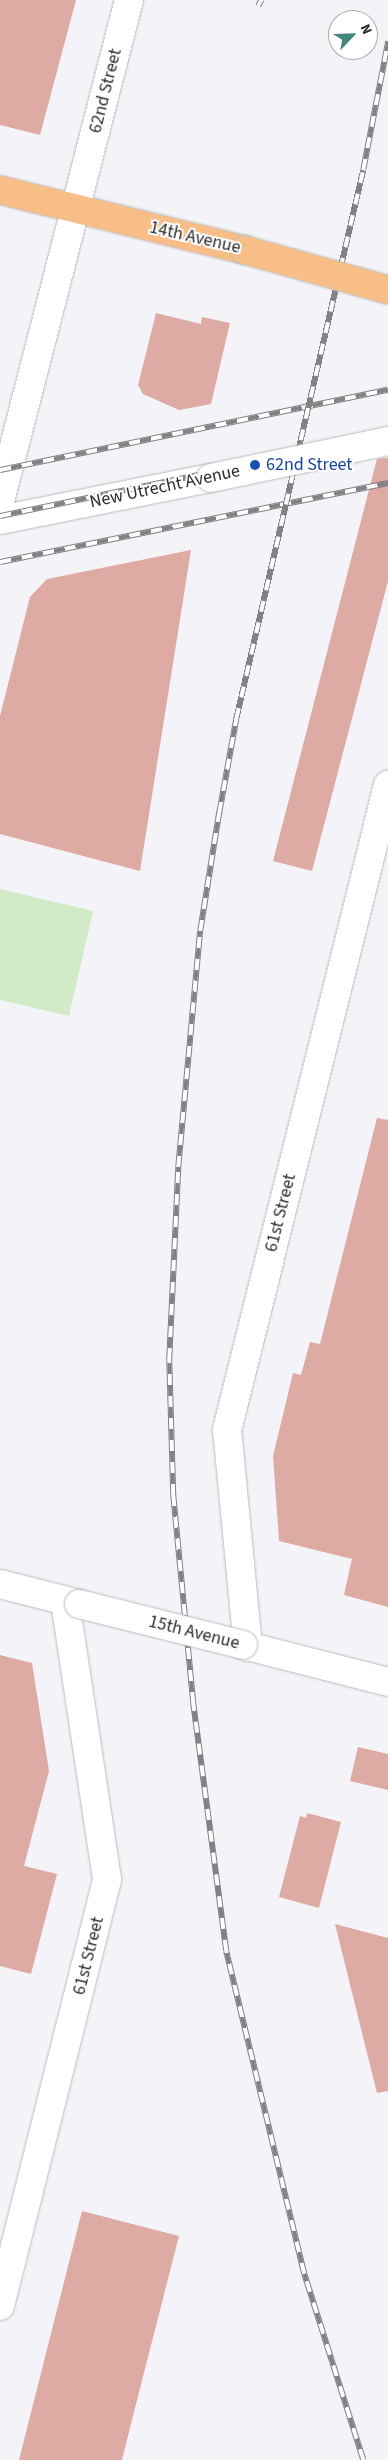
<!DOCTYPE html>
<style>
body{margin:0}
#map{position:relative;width:388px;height:2460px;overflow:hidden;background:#f4f4f8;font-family:"Source Sans 3",sans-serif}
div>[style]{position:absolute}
.green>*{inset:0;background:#d1eac7}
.building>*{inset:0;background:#ddaaa4}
.roads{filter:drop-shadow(0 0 1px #bcbcbf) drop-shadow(0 0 1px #bcbcbf)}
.minor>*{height:28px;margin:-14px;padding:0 14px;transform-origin:14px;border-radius:14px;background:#fff}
.major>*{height:28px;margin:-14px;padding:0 14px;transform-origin:14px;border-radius:14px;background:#f8be87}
.rail>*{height:5.5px;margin-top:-2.75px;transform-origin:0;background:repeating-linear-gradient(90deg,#fff 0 11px,#828285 0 22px);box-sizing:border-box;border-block:1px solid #828285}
.bridges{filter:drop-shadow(0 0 1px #bcbcbf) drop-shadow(0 0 1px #bcbcbf)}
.minor-bridge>*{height:28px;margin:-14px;padding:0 14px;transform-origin:14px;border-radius:14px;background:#fff}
.major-bridge>*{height:28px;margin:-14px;padding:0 14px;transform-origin:14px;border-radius:14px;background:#f8be87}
.dots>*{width:14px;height:14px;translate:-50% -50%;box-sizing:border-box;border:2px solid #fff;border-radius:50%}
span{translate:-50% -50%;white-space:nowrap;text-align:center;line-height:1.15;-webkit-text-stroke:4px #fff;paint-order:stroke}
.street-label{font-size:18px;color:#2c2c2d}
.transit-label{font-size:18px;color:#164399}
.left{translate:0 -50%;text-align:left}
.north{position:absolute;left:328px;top:10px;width:50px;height:50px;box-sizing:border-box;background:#fff;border:1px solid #ababab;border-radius:50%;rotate:66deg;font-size:14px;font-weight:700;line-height:20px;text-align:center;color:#2c2c2d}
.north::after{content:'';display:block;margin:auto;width:18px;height:22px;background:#42877b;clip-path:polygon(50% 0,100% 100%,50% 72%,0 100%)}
</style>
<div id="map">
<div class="green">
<i style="clip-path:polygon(0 889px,93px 911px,69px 1016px,0 1000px)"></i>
</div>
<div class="building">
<i style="clip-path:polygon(0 0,76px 0,40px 135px,0 125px)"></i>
<i style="clip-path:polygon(156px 313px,201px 324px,202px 317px,230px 323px,211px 404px,179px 410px,143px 394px,138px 385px)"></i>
<i style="clip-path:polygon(384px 458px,388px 458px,388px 581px,312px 871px,273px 861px,377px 459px)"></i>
<i style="clip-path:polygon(191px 550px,140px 871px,0 834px,0 716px,30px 597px,47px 579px)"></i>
<i style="clip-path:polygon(377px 1118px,388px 1120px,388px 1607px,344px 1595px,352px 1559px,279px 1541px,273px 1456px,293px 1373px,301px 1375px,310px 1342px,320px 1344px)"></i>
<i style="clip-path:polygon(0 1655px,32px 1663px,49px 1771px,24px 1866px,57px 1874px,31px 1974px,0 1966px)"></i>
<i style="clip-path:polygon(358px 1747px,388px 1754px,388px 1790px,350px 1781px)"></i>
<i style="clip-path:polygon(307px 1813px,341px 1822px,319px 1908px,279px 1897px,300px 1816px,306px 1818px)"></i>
<i style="clip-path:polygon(335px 1924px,388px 1938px,388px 2091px,377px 2093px)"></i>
<i style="clip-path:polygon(82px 2211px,179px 2236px,136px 2404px,122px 2460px,19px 2460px)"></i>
</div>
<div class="roads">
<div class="minor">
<i style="left:0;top:501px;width:517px;rotate:-75.56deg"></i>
<i style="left:0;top:520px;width:215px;rotate:-11.3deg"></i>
<i style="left:0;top:1584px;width:81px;rotate:14.2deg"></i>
<i style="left:243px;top:1645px;width:150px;rotate:14.3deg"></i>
<i style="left:248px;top:1647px;width:218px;rotate:-95.5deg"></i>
<i style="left:227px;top:1430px;width:665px;rotate:-75.98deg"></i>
<i style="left:0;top:2306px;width:440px;rotate:-75.9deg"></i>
<i style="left:107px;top:1879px;width:281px;rotate:-98.6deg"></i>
</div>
<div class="major">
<i style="left:0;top:190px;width:252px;rotate:13.8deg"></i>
</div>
</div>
<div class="rail">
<i style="left:258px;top:6px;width:7px;rotate:-63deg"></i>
<i style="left:0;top:470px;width:396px;rotate:-11.7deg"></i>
<i style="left:0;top:516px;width:396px;rotate:-11.7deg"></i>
<i style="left:0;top:562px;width:396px;rotate:-11.5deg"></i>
<i style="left:363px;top:2460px;width:195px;rotate:-107.6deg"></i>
<i style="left:304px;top:2274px;width:332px;rotate:-103.6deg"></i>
<i style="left:226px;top:1951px;width:250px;rotate:-97.6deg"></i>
<i style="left:193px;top:1703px;width:209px;rotate:-95.5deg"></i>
<i style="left:173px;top:1495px;width:136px;rotate:-91.7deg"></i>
<i style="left:169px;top:1359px;width:192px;rotate:-87.3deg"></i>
<i style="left:178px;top:1167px;width:237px;rotate:-84.7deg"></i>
<i style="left:200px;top:931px;width:120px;rotate:-80.9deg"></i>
<i style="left:219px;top:813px;width:96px;rotate:-79.7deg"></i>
<i style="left:236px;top:719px;width:563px;rotate:-76.97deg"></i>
<i style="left:363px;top:170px;width:131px;rotate:-79deg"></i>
</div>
<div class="bridges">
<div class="minor-bridge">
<i style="left:211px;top:478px;width:181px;rotate:-11.8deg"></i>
<i style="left:79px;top:1604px;width:169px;rotate:14deg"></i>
</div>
<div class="major-bridge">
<i style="left:245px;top:250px;width:148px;rotate:15.6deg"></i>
</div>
</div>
<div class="dots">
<i style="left:255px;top:465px;background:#1a4fb4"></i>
</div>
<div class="street-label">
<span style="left:106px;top:91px;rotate:-76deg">62nd Street</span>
<span style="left:195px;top:238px;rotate:13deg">14th Avenue</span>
<span style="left:165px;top:487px;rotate:-12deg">New Utrecht Avenue</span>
<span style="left:281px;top:1213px;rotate:-76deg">61st Street</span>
<span style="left:194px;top:1633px;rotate:14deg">15th Avenue</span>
<span style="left:89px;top:1956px;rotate:-76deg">61st Street</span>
</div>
<div class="transit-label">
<span class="left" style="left:266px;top:465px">62nd Street</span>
</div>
<div class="north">N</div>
</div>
